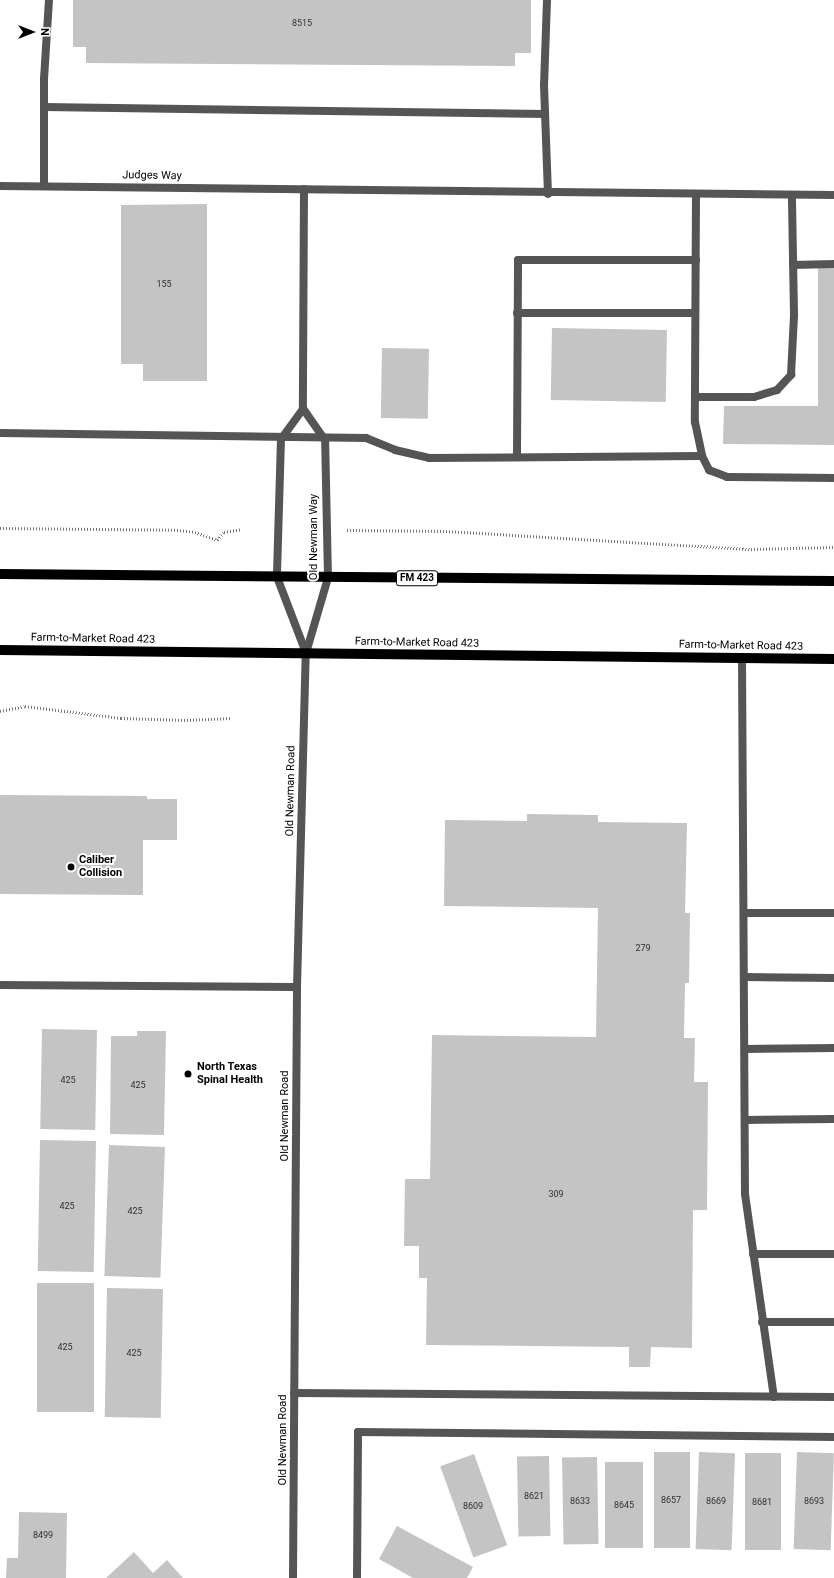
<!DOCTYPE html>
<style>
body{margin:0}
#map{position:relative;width:834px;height:1578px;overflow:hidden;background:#fff;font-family:Roboto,sans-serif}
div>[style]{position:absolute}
.building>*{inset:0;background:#c4c4c4;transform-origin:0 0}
.path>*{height:2.5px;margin-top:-1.25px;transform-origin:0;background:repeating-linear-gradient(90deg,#777 0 1px,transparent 0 3px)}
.service>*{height:8px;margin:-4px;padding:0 4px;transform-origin:4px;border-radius:4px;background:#555}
.minor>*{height:8px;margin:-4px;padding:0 4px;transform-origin:4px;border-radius:4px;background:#555}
.primary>*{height:10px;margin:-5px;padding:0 5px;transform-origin:5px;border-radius:5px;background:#000}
.dots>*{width:11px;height:11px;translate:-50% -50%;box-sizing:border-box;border:2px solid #fff;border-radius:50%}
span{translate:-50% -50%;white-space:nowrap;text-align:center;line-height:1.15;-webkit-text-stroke:4px #fff;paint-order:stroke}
.number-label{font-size:9px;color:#313131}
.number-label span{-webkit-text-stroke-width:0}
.shield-label span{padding:1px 3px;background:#fff;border:1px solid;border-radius:3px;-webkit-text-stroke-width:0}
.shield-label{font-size:10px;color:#000;font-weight:700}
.street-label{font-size:11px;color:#000}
.poi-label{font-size:11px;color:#000;font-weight:700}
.left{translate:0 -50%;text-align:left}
.north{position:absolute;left:12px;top:12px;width:40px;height:40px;-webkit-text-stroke:3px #fff;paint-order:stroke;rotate:90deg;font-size:11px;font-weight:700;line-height:16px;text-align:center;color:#000}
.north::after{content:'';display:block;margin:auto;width:14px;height:18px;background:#000;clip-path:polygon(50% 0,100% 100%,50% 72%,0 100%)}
</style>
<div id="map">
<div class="building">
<i style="clip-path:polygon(73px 0,531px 0,531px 53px,515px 53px,515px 66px,86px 63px,86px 47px,73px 47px)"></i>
<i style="clip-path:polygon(207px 204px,207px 381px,143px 381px,143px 364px,121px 364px,121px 205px)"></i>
<i style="clip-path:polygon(818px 266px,834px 266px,834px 445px,723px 444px,724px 406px,818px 406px)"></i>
<i style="left:552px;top:328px;width:115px;height:72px;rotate:1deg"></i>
<i style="left:382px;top:348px;width:47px;height:70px;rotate:1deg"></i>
<i style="clip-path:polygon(0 795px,147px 796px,147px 799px,177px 799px,177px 840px,143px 840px,143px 895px,0 894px)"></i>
<i style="clip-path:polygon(527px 814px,598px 815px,598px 822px,687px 823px,685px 913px,690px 913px,689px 983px,685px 983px,684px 1038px,695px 1038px,694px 1082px,708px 1082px,707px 1210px,693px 1210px,692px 1348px,651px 1347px,650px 1367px,629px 1367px,629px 1347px,426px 1345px,427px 1278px,419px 1278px,419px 1246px,404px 1246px,405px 1179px,430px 1179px,432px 1035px,596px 1037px,598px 908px,444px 906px,445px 820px,527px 821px)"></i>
<i style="left:42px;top:1029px;width:55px;height:100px;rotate:1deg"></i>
<i style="clip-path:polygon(137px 1031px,166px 1031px,164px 1135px,110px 1134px,111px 1036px,137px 1036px)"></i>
<i style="left:40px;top:1140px;width:56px;height:131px;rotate:1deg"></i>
<i style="left:109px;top:1145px;width:56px;height:131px;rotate:2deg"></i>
<i style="left:37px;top:1283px;width:57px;height:129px"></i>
<i style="left:107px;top:1288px;width:56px;height:129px;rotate:1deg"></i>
<i style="left:654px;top:1452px;width:36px;height:96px"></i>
<i style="left:699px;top:1452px;width:36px;height:97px;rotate:2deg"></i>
<i style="left:797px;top:1452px;width:37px;height:97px;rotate:2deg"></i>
<i style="left:745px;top:1453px;width:36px;height:97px"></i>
<i style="left:474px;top:1454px;width:97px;height:36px;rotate:70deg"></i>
<i style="left:549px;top:1456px;width:80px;height:32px;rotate:89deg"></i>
<i style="left:597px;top:1457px;width:87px;height:35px;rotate:89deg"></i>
<i style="left:605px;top:1462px;width:38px;height:86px"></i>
<i style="clip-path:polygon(19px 1512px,67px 1513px,66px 1578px,6px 1578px,7px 1558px,18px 1558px)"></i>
<i style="clip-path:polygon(397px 1526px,473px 1567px,467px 1578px,413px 1578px,379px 1559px)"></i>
<i style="clip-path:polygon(134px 1552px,153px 1573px,167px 1560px,183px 1578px,106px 1578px)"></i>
</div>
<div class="path">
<i style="left:0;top:528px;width:177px;rotate:0.6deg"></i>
<i style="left:177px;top:530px;width:18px;rotate:6deg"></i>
<i style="left:195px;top:532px;width:23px;rotate:20deg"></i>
<i style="left:217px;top:540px;width:11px;rotate:-49deg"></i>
<i style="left:224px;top:532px;width:18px;rotate:-9deg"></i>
<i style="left:347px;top:530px;width:99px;rotate:0.6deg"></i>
<i style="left:446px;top:531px;width:306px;rotate:3.4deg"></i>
<i style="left:751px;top:549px;width:83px;rotate:-1.4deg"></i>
<i style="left:0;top:711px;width:25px;rotate:-11deg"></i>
<i style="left:25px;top:706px;width:97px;rotate:7.1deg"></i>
<i style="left:121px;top:718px;width:66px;rotate:1.7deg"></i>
<i style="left:187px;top:720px;width:44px;rotate:-2.6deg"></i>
</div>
<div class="service">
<i style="left:547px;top:0;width:85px;rotate:92deg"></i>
<i style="left:544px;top:85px;width:109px;rotate:87.9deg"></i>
<i style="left:44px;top:107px;width:501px;rotate:0.8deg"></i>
<i style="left:44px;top:186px;width:107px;rotate:-90deg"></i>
<i style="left:44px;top:79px;width:79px;rotate:-86.4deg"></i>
<i style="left:696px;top:195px;width:227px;rotate:90.3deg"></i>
<i style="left:695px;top:422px;width:35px;rotate:78deg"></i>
<i style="left:702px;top:456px;width:16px;rotate:63deg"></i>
<i style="left:709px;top:470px;width:19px;rotate:21deg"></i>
<i style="left:727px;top:477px;width:107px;rotate:0.5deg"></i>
<i style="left:793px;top:265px;width:41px;rotate:-1.4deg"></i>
<i style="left:517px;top:313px;width:178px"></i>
<i style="left:695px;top:397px;width:59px"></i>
<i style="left:754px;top:397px;width:24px;rotate:-17deg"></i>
<i style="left:777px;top:390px;width:21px;rotate:-47deg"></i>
<i style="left:791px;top:375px;width:60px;rotate:-87.1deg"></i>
<i style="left:794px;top:315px;width:120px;rotate:-91deg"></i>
<i style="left:0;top:433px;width:366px;rotate:0.8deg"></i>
<i style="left:366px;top:438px;width:31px;rotate:22deg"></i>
<i style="left:395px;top:450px;width:35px;rotate:13deg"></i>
<i style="left:429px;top:458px;width:273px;rotate:-0.4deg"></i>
<i style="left:517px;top:457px;width:197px;rotate:-89.7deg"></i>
<i style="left:518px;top:260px;width:178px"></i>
<i style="left:742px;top:658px;width:536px;rotate:89.68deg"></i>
<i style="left:745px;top:1194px;width:205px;rotate:81.9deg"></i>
<i style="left:744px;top:913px;width:90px"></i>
<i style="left:745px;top:977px;width:89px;rotate:0.6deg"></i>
<i style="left:0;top:985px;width:297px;rotate:0.4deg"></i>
<i style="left:745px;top:1049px;width:89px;rotate:-0.6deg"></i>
<i style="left:745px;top:1120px;width:89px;rotate:-0.6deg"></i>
<i style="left:753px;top:1254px;width:81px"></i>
<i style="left:762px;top:1322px;width:72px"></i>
<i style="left:294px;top:1393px;width:540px;rotate:0.42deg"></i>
<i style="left:357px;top:1578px;width:146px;rotate:-89.6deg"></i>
<i style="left:358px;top:1432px;width:476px;rotate:0.6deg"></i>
</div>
<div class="minor">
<i style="left:0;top:186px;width:834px;rotate:0.62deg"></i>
<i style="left:304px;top:189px;width:220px;rotate:90.3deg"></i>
<i style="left:303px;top:409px;width:37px;rotate:126deg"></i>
<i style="left:281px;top:439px;width:138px;rotate:91.7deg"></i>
<i style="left:277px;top:577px;width:81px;rotate:69.1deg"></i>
<i style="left:293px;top:1578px;width:591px;rotate:-89.61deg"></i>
<i style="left:297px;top:987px;width:334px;rotate:-88.5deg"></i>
<i style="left:306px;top:653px;width:78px;rotate:-73.7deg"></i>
<i style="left:328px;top:578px;width:138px;rotate:-91.2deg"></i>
<i style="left:325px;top:440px;width:38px;rotate:-125deg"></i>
</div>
<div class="primary">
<i style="left:0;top:574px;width:834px;rotate:0.48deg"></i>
<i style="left:0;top:650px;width:834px;rotate:0.62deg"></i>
</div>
<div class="dots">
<i style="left:71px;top:867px;background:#000"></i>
<i style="left:188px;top:1074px;background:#000"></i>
</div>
<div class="number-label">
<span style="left:302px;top:23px">8515</span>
<span style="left:164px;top:284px">155</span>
<span style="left:643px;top:948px">279</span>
<span style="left:68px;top:1080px">425</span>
<span style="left:138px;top:1085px">425</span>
<span style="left:556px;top:1194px">309</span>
<span style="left:67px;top:1206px">425</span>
<span style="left:135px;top:1211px">425</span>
<span style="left:65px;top:1347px">425</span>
<span style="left:134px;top:1353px">425</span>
<span style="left:534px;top:1496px">8621</span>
<span style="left:671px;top:1500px">8657</span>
<span style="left:580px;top:1501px">8633</span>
<span style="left:716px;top:1501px">8669</span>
<span style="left:814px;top:1501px">8693</span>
<span style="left:762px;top:1502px">8681</span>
<span style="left:624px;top:1505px">8645</span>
<span style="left:473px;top:1506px">8609</span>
<span style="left:43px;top:1535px">8499</span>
</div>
<div class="shield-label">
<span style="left:417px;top:578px">FM 423</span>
</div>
<div class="street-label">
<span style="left:152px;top:176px;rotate:1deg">Judges Way</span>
<span style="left:314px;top:537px;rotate:-90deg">Old Newman Way</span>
<span style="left:93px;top:639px;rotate:1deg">Farm-to-Market Road 423</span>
<span style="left:417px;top:643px;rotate:1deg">Farm-to-Market Road 423</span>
<span style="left:741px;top:646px;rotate:1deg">Farm-to-Market Road 423</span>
<span style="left:291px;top:791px;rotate:-89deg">Old Newman Road</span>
<span style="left:285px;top:1116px;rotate:-90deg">Old Newman Road</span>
<span style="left:283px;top:1440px;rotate:-90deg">Old Newman Road</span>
</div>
<div class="poi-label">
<span class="left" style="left:79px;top:867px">Caliber<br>Collision</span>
<span class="left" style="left:197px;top:1074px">North Texas<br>Spinal Health</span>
</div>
<div class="north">N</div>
</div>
